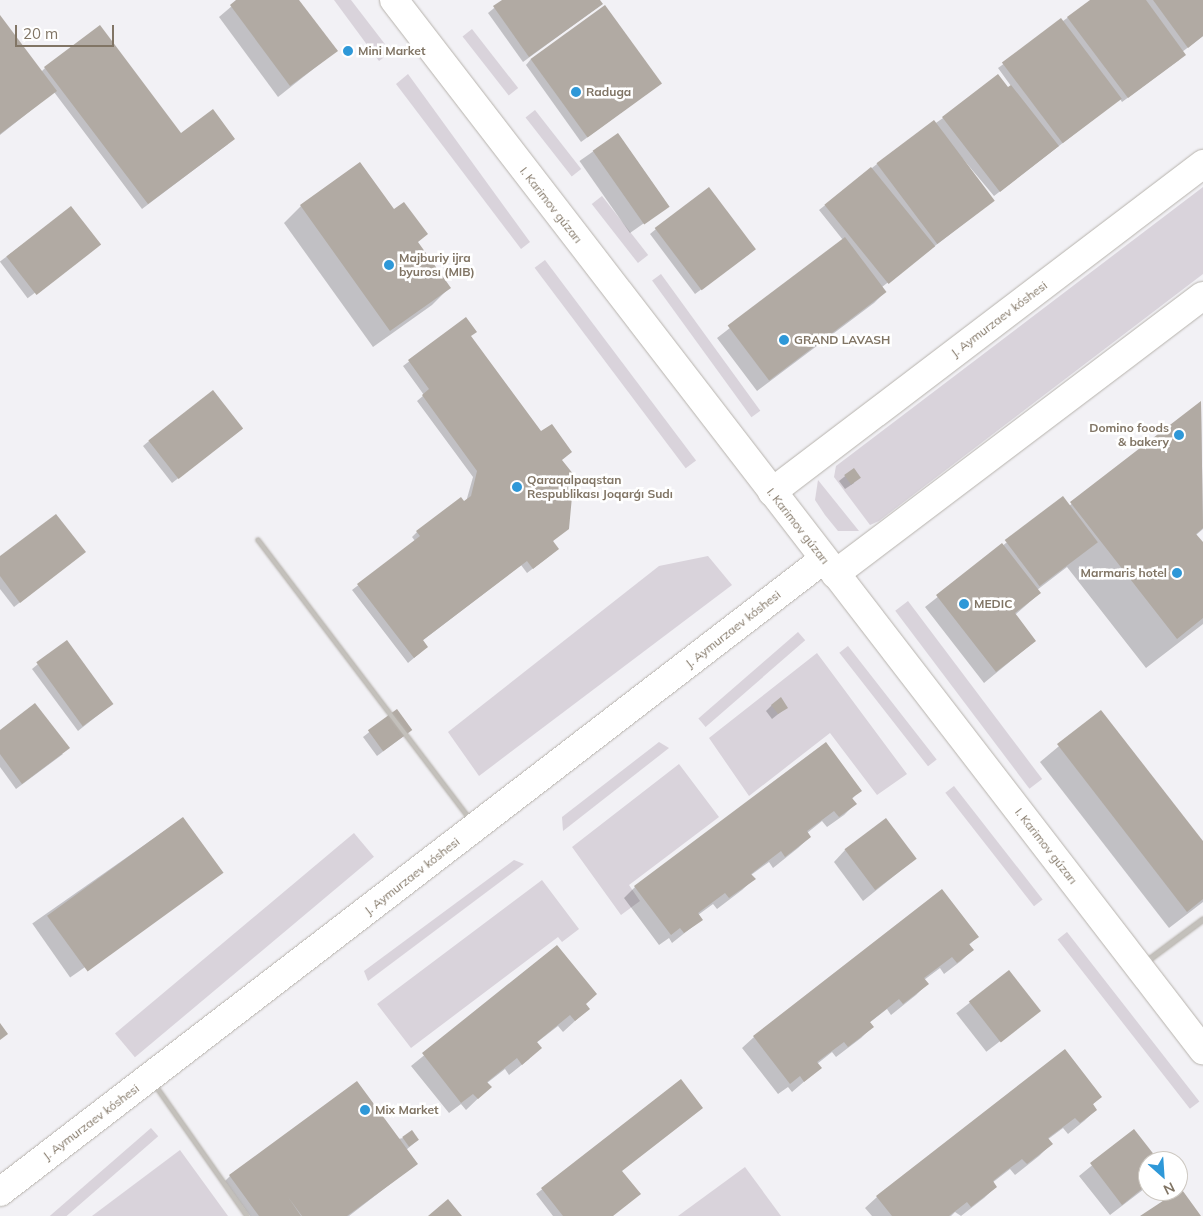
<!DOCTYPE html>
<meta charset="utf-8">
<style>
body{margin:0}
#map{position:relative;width:1203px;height:1216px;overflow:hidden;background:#f2f1f5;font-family:Mulish,sans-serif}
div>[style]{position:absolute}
.green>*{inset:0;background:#d9d3db;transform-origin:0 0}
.shadow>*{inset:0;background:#0003;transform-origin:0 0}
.building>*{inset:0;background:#b1aaa3;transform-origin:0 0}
.roads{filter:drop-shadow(0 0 1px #b6b2ac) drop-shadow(0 0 1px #b6b2ac)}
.lane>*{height:4px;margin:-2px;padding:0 2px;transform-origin:2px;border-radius:2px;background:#c3c0bb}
.street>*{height:5px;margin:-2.5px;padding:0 2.5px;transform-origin:2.5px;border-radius:2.5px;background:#c3c0bb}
.secondary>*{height:28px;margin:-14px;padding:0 14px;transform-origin:14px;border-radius:14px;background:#fff}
.dots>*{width:14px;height:14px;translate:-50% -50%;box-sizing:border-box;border:2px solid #fff;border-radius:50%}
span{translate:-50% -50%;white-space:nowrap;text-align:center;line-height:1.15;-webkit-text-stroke:5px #fff;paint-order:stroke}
.poi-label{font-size:12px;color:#817565;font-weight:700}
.left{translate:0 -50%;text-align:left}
.right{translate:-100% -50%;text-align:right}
.street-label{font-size:12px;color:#817565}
.north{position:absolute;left:1138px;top:1151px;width:50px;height:50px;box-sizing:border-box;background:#fff;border:1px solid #cdc8c1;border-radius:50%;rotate:154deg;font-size:14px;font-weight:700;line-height:20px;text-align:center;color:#817565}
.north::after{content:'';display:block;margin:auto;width:18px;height:22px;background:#2e98d8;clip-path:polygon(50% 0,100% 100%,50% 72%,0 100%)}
.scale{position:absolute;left:15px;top:25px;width:99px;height:22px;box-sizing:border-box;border:2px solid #817565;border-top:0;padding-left:6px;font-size:15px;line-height:18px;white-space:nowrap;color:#817565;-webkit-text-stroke:4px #fff;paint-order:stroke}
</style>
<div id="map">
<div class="green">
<i style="clip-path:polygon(334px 0,351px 0,391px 52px,379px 61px)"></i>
<i style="left:472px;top:29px;width:75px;height:12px;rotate:52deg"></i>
<i style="clip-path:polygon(408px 74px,530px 242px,521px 249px,396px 84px)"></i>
<i style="left:535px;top:110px;width:75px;height:12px;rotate:52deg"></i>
<i style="clip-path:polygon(1203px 187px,1203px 274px,879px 521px,870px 525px,834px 477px,836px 466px)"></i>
<i style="left:602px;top:196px;width:75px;height:13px;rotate:52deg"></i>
<i style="left:545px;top:260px;width:251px;height:13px;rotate:53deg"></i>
<i style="left:661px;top:274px;width:169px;height:11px;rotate:54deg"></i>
<i style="clip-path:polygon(818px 480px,859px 531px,838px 531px,825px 515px,815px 500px)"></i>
<i style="clip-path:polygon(708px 556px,732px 585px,479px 776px,448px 732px,659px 566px)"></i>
<i style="left:908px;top:601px;width:223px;height:16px;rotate:53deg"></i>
<i style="left:798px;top:632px;width:11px;height:132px;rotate:49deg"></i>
<i style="left:848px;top:646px;width:144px;height:11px;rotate:52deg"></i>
<i style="clip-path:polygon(817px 653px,907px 774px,877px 795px,830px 733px,749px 796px,709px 738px)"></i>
<i style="clip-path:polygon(659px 742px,669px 748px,563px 831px,562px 817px)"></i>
<i style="clip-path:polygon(679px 764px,719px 817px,629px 885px,640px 901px,621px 915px,572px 847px)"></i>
<i style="left:954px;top:786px;width:144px;height:11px;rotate:52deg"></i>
<i style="left:354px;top:833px;width:31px;height:312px;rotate:50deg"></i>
<i style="clip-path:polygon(514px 860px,524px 864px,368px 981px,364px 971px)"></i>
<i style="clip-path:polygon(542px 880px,579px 929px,562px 942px,558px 937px,411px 1048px,377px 1004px)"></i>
<i style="left:1067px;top:932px;width:215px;height:12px;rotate:52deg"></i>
<i style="left:151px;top:1128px;width:11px;height:145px;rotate:49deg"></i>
<i style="clip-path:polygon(180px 1150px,228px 1216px,92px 1216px)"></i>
<i style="clip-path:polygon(745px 1167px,781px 1216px,678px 1216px)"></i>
</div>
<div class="shadow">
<i style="clip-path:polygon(239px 0,298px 0,336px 51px,278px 97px,219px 17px)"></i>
<i style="clip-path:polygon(504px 0,599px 0,602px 4px,523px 62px,488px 13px)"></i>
<i style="clip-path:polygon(1092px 0,1203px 0,1203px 36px,1182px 52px,1179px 60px,1122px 102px,1120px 99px,994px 196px,958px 153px,993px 201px,882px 287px,885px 292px,874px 303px,757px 391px,717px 338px,843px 240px,819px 210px,877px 164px,943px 118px,1011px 86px,998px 68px)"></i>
<i style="clip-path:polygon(0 17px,41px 72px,45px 68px,181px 135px,228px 144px,142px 209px,54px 92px,0 135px)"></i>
<i style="clip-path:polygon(531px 59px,660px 84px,581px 142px,526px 65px)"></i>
<i style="left:618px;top:134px;width:88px;height:47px;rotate:55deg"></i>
<i style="clip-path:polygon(360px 163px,449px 288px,432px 305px,373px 347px,284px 223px,301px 206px)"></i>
<i style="left:71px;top:208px;width:46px;height:89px;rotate:53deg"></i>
<i style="clip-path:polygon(656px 229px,749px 254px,695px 294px,650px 234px)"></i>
<i style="clip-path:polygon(466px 319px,470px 337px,541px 433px,571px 452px,561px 460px,552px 554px,527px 573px,521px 565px,422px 641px,421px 652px,408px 663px,352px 590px,415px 541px,412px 537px,417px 532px,466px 502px,473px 477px,417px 401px,424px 395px,403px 366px)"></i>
<i style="clip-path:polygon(1201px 403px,1203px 529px,1196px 535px,1203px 544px,1203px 624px,1146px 668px,1067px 567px,1037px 590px,1040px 593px,1015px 615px,1035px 641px,984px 683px,925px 607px,1063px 498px,1069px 506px)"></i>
<i style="clip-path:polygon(242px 429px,172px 483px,143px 446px,149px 441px)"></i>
<i style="clip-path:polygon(854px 469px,854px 483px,845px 489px,839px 481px)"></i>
<i style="clip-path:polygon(84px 552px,14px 607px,0 589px,0 557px)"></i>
<i style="clip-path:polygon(38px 664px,112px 704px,78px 731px,32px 669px)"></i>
<i style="clip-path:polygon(772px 705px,787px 707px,772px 719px,766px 711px)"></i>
<i style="clip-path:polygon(396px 711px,405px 735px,377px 756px,363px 737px)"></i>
<i style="clip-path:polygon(1101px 711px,1203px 843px,1203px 902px,1169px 928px,1040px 762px)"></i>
<i style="clip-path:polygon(0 732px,63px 754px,16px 789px,0 767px)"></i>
<i style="clip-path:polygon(860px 790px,852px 799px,855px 804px,844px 815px,827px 827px,822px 821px,807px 833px,810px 837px,798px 848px,773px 868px,769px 862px,751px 875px,754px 879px,742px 890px,717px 909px,713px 904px,698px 915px,701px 920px,672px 943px,669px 938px,659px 945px,624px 898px,635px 887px)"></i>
<i style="left:183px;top:818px;width:66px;height:184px;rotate:55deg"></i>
<i style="clip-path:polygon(845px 850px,915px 859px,863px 901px,834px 862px)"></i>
<i style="clip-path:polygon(977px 937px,969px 945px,972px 950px,961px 961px,944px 974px,940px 968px,924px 980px,927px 984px,916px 995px,891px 1015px,887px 1009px,869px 1023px,872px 1027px,861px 1038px,836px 1057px,832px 1052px,817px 1064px,820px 1068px,792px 1092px,788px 1087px,778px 1094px,742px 1048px,754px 1037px)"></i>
<i style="clip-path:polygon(557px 947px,588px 1009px,563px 1032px,558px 1026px,536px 1043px,529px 1059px,509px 1075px,505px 1069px,487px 1083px,490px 1087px,466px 1110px,461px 1104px,449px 1113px,411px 1066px)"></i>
<i style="left:1009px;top:972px;width:49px;height:67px;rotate:52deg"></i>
<i style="clip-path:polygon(681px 1081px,621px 1171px,613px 1216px,553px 1216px,536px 1194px)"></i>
<i style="clip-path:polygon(1101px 1096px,1092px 1105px,1096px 1110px,1084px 1121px,1068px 1134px,1063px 1128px,1047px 1140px,1051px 1144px,1039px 1156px,1015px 1175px,1010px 1169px,992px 1183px,996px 1187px,984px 1198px,961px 1216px,955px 1212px,951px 1216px,872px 1216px,865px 1208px,877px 1197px)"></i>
<i style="clip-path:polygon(1134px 1131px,1157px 1161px,1148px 1161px,1148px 1186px,1110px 1215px,1079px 1176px)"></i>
<i style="clip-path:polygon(403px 1138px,418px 1140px,406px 1150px,416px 1164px,349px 1216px,250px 1216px,225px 1181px,230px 1176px)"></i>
<i style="clip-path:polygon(1179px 1189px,1200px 1216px,1142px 1216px,1178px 1191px)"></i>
</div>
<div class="building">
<i style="clip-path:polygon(236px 0,299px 0,338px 51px,290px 86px,230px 5px)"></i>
<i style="clip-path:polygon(502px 0,600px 0,603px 4px,529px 57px,493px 6px)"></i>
<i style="clip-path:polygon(1090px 0,1146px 0,1186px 55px,1128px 98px,1067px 17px)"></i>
<i style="clip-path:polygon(1153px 0,1203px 0,1203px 36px,1188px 48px)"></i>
<i style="left:605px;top:5px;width:97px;height:92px;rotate:54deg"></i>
<i style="clip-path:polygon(0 15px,57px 91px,0 134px)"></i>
<i style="left:1061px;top:18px;width:101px;height:74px;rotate:53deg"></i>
<i style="clip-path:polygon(100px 25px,181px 133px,213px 109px,235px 139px,148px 204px,44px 67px)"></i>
<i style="clip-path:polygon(998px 74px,1008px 87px,1011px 85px,1059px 146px,1000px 192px,942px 117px)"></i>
<i style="left:934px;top:120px;width:101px;height:72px;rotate:53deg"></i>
<i style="left:618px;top:133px;width:90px;height:31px;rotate:55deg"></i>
<i style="clip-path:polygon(360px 162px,394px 209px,404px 202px,428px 234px,418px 242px,451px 288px,390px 331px,300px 205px)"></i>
<i style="left:871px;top:167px;width:102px;height:60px;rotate:51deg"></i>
<i style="left:709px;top:187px;width:78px;height:68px;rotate:53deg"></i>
<i style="left:71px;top:206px;width:49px;height:82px;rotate:52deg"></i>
<i style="left:845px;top:237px;width:69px;height:147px;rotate:53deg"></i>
<i style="clip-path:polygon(466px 317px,477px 332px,471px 336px,541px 431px,552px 424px,572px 452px,562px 460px,574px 475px,569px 529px,553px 541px,559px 549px,533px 569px,527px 561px,423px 640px,428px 647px,414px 658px,357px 584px,420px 536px,416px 531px,461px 497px,464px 501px,471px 496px,477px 471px,422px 395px,429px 389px,408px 360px)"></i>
<i style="left:213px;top:390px;width:49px;height:82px;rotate:52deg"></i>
<i style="clip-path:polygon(1201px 401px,1203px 528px,1196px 534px,1203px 542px,1203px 618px,1177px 639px,1070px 502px)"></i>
<i style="left:854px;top:468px;width:12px;height:12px;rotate:55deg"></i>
<i style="left:1063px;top:496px;width:58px;height:73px;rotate:53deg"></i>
<i style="clip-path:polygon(56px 514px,86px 552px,20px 603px,0 576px,0 556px)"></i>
<i style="clip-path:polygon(1002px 543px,1041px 593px,1015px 613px,1036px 641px,996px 672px,936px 595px)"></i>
<i style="left:67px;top:640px;width:79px;height:38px;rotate:54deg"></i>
<i style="clip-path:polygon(781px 697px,788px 708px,778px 714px,771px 705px)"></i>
<i style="clip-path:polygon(35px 703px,70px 748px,22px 784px,0 754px,0 730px)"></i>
<i style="left:397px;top:709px;width:26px;height:36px;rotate:54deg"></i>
<i style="clip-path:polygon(1101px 710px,1203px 841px,1203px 899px,1187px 912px,1057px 744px)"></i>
<i style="clip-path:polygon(826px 742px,862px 791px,852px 798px,857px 804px,839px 817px,834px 811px,807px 831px,811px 837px,785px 857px,781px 851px,751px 874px,756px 879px,729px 898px,725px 893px,698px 913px,703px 920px,684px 933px,680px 928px,671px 935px,634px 886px)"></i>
<i style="left:183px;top:817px;width:69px;height:168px;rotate:54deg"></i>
<i style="left:886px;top:818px;width:51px;height:52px;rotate:53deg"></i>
<i style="clip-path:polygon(942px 889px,979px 937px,969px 944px,974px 950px,957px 963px,952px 957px,924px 978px,929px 984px,903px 1004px,899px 999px,870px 1022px,874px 1027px,848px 1047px,844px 1042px,817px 1062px,822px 1068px,804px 1082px,800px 1076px,790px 1084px,753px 1036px)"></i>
<i style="clip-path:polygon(557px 945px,597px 994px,586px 1004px,590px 1009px,575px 1021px,570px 1015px,537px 1042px,542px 1048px,522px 1065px,517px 1058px,487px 1082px,492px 1087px,478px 1099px,473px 1094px,461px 1103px,422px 1053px)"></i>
<i style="left:1009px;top:970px;width:52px;height:51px;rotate:52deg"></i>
<i style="clip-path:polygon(0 1023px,8px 1034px,0 1040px)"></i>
<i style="clip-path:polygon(1065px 1049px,1102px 1097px,1093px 1104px,1097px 1110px,1080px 1123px,1075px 1118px,1048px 1138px,1053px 1144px,1027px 1164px,1022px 1159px,1007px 1170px,993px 1181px,997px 1187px,971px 1207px,967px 1202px,949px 1216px,892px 1216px,876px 1196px)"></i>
<i style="clip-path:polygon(681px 1079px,703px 1108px,622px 1171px,641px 1194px,613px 1216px,563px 1216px,541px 1188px)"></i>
<i style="clip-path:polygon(357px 1081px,418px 1164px,347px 1216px,302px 1216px,288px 1197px,301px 1216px,259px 1216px,229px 1175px)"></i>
<i style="clip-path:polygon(1134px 1129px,1159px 1161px,1148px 1161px,1148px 1184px,1122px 1205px,1090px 1163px)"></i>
<i style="left:412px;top:1130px;width:12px;height:12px;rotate:55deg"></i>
<i style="clip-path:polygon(1180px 1187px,1201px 1216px,1140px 1216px,1178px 1191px)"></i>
<i style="clip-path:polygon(448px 1199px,462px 1216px,428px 1216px)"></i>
</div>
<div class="roads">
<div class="lane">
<i style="left:258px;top:540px;width:350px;rotate:52.8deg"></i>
<i style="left:155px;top:1085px;width:160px;rotate:54.9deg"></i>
</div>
<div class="street">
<i style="left:1145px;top:962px;width:72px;rotate:-36.6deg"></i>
</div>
<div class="secondary">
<i style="left:394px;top:0;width:1326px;rotate:52.39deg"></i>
<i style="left:772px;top:492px;width:542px;rotate:-37.27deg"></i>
<i style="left:835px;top:574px;width:461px;rotate:-37.1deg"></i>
<i style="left:0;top:1192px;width:1039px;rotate:-37.53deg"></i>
</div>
</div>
<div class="dots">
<i style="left:348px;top:51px;background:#2e98d8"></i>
<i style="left:576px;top:92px;background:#2e98d8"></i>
<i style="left:389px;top:265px;background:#2e98d8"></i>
<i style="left:784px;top:340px;background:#2e98d8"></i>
<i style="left:1179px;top:435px;background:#2e98d8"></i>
<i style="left:517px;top:487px;background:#2e98d8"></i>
<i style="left:1177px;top:573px;background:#2e98d8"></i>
<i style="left:964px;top:604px;background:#2e98d8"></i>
<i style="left:365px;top:1110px;background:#2e98d8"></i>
</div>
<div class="poi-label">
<span class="left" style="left:358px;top:51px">Mini Market</span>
<span class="left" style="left:586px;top:92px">Raduga</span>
<span class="left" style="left:399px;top:265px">Majburiy ijra<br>byurosı (MIB)</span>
<span class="left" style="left:794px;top:340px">GRAND LAVASH</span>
<span class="right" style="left:1169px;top:435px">Domino foods<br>&amp; bakery</span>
<span class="left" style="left:527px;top:487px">Qaraqalpaqstan<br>Respublikası Joqarǵı Sudı</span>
<span class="right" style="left:1167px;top:573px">Marmaris hotel</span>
<span class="left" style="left:974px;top:604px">MEDIC</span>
<span class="left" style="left:375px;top:1110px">Mix Market</span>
</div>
<div class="street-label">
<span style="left:551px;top:205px;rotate:52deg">I. Karimov gúzarı</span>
<span style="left:999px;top:319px;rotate:-37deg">J. Aymurzaev kóshesi</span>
<span style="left:798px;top:526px;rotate:52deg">I. Karimov gúzarı</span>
<span style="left:733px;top:629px;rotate:-38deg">J. Aymurzaev kóshesi</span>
<span style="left:1046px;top:846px;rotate:52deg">I. Karimov gúzarı</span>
<span style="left:412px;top:876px;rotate:-38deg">J. Aymurzaev kóshesi</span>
<span style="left:91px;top:1122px;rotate:-37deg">J. Aymurzaev kóshesi</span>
</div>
<div class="north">N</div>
<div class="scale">20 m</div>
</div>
